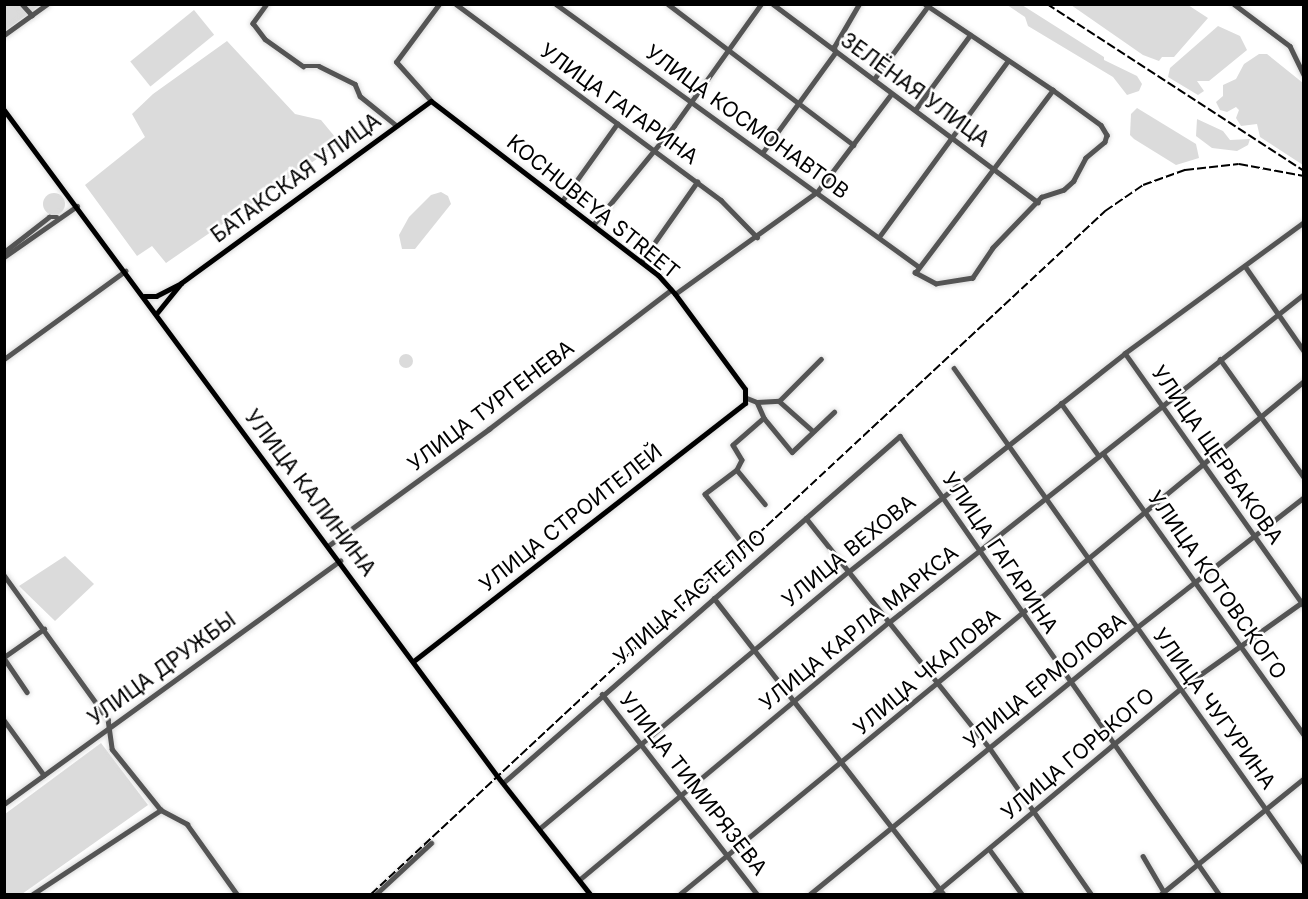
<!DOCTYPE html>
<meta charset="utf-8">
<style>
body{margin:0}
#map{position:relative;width:1308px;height:899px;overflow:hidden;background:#fff;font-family:Inter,sans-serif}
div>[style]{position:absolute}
.green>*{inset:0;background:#dbdbdb;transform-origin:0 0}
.round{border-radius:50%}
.roads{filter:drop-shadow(0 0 2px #dbdbdb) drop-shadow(0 0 2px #dbdbdb)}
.minor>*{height:4.5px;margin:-2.25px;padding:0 2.25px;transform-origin:2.25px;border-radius:2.25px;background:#545454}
.major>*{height:5px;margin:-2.5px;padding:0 2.5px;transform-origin:2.5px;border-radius:2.5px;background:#000}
.rail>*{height:1.5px;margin-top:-0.75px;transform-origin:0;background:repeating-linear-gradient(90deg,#000 0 9px,transparent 0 12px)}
span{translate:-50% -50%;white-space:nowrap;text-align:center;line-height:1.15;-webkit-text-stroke:5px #fff;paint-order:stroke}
.street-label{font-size:21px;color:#000}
.frame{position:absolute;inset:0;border:6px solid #000;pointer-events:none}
</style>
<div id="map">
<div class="green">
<i style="clip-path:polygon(5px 5px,40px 5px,5px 31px)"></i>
<i style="clip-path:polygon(1007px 5px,1022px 5px,1104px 57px,1104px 60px,1137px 76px,1142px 84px,1139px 91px,1127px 95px,1113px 77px,1028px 26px,1025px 17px)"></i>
<i style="clip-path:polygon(1071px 5px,1188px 5px,1208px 18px,1174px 57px,1162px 57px,1159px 61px,1143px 55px)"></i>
<i style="left:194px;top:10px;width:32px;height:82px;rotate:51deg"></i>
<i style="clip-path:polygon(1218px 26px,1240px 36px,1247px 50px,1209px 81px,1197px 81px,1204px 91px,1198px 95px,1168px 77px,1170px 68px)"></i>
<i style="clip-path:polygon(227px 41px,295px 114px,321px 120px,340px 143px,166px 263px,152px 246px,137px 256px,85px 185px,145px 137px,132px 114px,153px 94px)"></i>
<i style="clip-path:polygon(1259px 54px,1267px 54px,1303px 83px,1303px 165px,1260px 137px,1257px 124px,1241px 126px,1236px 118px,1239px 110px,1236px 107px,1227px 112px,1220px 110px,1216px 102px,1223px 96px,1223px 85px,1236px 79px,1244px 64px)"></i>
<i style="clip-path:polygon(1137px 108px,1196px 144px,1199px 158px,1176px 165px,1134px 139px,1130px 135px,1131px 114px)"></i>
<i style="clip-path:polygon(1197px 119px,1223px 131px,1230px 140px,1250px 139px,1248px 145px,1237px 151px,1212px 148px,1196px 136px)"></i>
<i style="clip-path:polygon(441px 192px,448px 196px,451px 204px,415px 249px,402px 249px,399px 235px,409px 217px,431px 195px)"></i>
<i class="round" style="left:43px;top:193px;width:22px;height:22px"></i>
<i class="round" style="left:399px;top:354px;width:14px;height:14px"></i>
<i style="clip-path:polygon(65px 556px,94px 584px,55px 621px,19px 586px)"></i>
<i style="clip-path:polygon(101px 743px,148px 805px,22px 894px,5px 894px,5px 814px)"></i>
</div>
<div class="roads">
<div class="minor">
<i style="left:22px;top:4px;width:15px;rotate:48deg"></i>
<i style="left:267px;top:4px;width:24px;rotate:126deg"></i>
<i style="left:253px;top:23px;width:20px;rotate:53deg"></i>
<i style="left:265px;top:39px;width:47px;rotate:35.4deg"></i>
<i style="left:303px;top:66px;width:16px"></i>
<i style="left:319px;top:66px;width:40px;rotate:26.6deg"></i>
<i style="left:355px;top:84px;width:13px;rotate:67deg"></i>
<i style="left:360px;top:96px;width:46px;rotate:38.9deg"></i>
<i style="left:456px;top:4px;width:330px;rotate:36.5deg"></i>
<i style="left:721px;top:200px;width:52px;rotate:45.8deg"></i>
<i style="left:556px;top:4px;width:448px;rotate:35.9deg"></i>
<i style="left:668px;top:4px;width:233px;rotate:37.2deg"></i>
<i style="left:773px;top:4px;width:331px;rotate:36.8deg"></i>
<i style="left:925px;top:4px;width:154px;rotate:33.9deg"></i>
<i style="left:1053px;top:90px;width:59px;rotate:36.1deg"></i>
<i style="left:1101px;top:125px;width:12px;rotate:59deg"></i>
<i style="left:1107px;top:135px;width:7px;rotate:106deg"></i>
<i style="left:1105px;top:142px;width:25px;rotate:140deg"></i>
<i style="left:1086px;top:158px;width:26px;rotate:118deg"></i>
<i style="left:1074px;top:181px;width:13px;rotate:138deg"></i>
<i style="left:1064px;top:190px;width:23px;rotate:162deg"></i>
<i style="left:1042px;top:197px;width:71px;rotate:133.9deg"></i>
<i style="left:993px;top:248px;width:36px;rotate:124deg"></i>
<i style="left:973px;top:278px;width:37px;rotate:171deg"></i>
<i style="left:936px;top:284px;width:24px;rotate:-152deg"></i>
<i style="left:915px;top:273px;width:229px;rotate:-53deg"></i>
<i style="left:1234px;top:4px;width:70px;rotate:36.9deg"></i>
<i style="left:1290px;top:46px;width:32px;rotate:64deg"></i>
<i style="left:4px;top:35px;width:53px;rotate:-35.8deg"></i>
<i style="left:874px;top:79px;width:91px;rotate:-53.5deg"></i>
<i style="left:431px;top:101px;width:52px;rotate:-131.9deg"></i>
<i style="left:396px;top:62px;width:72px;rotate:-53.4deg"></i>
<i style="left:915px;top:110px;width:93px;rotate:-53.7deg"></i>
<i style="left:763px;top:152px;width:122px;rotate:-54deg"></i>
<i style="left:835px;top:53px;width:6px;rotate:-99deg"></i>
<i style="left:834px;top:47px;width:50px;rotate:-59.8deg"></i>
<i style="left:562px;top:201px;width:95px;rotate:-54.5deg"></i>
<i style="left:593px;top:225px;width:128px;rotate:-50.7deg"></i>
<i style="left:674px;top:126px;width:150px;rotate:-54.5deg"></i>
<i style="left:879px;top:237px;width:218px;rotate:-53.8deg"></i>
<i style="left:4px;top:252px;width:57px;rotate:-37.9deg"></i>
<i style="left:49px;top:217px;width:8px"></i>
<i style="left:4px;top:257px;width:89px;rotate:-34.9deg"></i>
<i style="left:641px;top:262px;width:98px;rotate:-55deg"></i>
<i style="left:1245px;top:266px;width:103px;rotate:55.2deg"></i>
<i style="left:675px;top:294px;width:175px;rotate:-35.7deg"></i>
<i style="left:817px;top:192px;width:123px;rotate:-52.9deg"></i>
<i style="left:1125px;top:353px;width:310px;rotate:54.7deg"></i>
<i style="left:4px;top:359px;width:150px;rotate:-36deg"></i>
<i style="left:1220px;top:359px;width:145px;rotate:54.6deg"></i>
<i style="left:954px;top:368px;width:606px;rotate:54.74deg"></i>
<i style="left:747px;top:398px;width:11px;rotate:22deg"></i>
<i style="left:757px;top:402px;width:17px;rotate:66deg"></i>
<i style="left:764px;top:418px;width:44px;rotate:50.5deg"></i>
<i style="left:792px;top:452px;width:58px;rotate:-43.6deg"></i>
<i style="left:779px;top:401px;width:45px;rotate:41.4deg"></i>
<i style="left:757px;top:402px;width:22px;rotate:-3deg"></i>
<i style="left:779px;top:401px;width:59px;rotate:-45deg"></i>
<i style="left:1061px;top:403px;width:65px;rotate:54.4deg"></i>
<i style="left:764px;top:418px;width:41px;rotate:138.9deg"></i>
<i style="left:733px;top:445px;width:17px;rotate:59deg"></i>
<i style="left:742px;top:460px;width:11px;rotate:117deg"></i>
<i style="left:737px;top:470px;width:44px;rotate:50.5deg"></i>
<i style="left:1103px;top:453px;width:346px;rotate:54.5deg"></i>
<i style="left:737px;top:470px;width:40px;rotate:143deg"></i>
<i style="left:705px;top:494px;width:56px;rotate:52.9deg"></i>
<i style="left:806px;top:518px;width:293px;rotate:51.4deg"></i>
<i style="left:989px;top:747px;width:179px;rotate:55.2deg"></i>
<i style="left:328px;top:546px;width:199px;rotate:-36deg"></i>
<i style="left:489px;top:429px;width:229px;rotate:-37.4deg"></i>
<i style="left:4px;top:575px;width:178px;rotate:54.2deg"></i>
<i style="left:108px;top:719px;width:30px;rotate:82deg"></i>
<i style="left:112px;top:749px;width:78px;rotate:51.2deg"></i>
<i style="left:161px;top:810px;width:30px;rotate:28deg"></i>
<i style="left:187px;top:824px;width:86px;rotate:54.5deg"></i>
<i style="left:714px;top:598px;width:375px;rotate:52.2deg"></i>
<i style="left:4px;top:657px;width:49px;rotate:-35deg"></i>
<i style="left:4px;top:658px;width:41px;rotate:55.9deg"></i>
<i style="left:602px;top:694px;width:253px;rotate:52.2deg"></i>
<i style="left:4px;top:720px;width:68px;rotate:54deg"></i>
<i style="left:503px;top:783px;width:527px;rotate:-41.16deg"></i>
<i style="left:900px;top:436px;width:558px;rotate:55.14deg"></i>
<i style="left:4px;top:804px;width:415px;rotate:-35.9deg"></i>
<i style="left:539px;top:829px;width:402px;rotate:-39.8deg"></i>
<i style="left:848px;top:572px;width:353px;rotate:-38.3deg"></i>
<i style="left:1125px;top:353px;width:222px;rotate:-36.2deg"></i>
<i style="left:990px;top:850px;width:54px;rotate:54deg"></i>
<i style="left:1143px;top:856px;width:42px;rotate:59.7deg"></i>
<i style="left:579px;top:880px;width:402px;rotate:-39.8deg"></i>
<i style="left:888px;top:623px;width:530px;rotate:-38.34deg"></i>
<i style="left:33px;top:894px;width:153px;rotate:-33.3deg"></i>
<i style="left:376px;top:894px;width:75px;rotate:-42.8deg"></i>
<i style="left:680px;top:894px;width:808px;rotate:-39.42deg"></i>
<i style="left:810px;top:894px;width:421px;rotate:-39.2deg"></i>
<i style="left:1136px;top:628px;width:213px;rotate:-37.9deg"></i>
<i style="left:934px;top:894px;width:320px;rotate:-39.8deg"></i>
<i style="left:1180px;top:689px;width:152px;rotate:-35.4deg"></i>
<i style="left:1161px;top:894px;width:184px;rotate:-39deg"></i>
</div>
<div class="major">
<i style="left:4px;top:110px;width:829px;rotate:53.49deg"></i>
<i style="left:497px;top:776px;width:150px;rotate:51.8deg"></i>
<i style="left:144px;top:296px;width:12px"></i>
<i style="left:156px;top:296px;width:28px;rotate:-27deg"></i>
<i style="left:181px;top:283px;width:309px;rotate:-36.1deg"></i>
<i style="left:431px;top:101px;width:286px;rotate:37.5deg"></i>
<i style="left:658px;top:275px;width:25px;rotate:48deg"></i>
<i style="left:675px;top:294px;width:118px;rotate:53.6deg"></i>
<i style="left:745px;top:389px;width:14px;rotate:90deg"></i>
<i style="left:745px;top:403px;width:420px;rotate:142.1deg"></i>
<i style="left:156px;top:314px;width:40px;rotate:-51deg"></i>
</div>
</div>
<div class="rail">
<i style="left:1047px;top:4px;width:306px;rotate:33deg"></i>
<i style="left:371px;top:894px;width:1003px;rotate:-42.94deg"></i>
<i style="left:1105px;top:211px;width:46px;rotate:-34.4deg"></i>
<i style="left:1143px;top:185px;width:45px;rotate:-19.7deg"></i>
<i style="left:1185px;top:170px;width:54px;rotate:-6.3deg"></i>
<i style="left:1239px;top:164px;width:66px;rotate:10.5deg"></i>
</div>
<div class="street-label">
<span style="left:915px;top:90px;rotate:36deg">ЗЕЛЁНАЯ УЛИЦА</span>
<span style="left:619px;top:104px;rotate:36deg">УЛИЦА ГАГАРИНА</span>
<span style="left:747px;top:122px;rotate:36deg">УЛИЦА КОСМОНАВТОВ</span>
<span style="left:296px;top:178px;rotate:-36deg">БАТАКСКАЯ УЛИЦА</span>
<span style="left:593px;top:207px;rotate:39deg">KOCHUBEYA STREET</span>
<span style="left:491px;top:406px;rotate:-37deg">УЛИЦА ТУРГЕНЕВА</span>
<span style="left:1217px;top:455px;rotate:55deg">УЛИЦА ЩЕРБАКОВА</span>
<span style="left:310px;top:493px;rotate:53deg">УЛИЦА КАЛИНИНА</span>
<span style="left:571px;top:518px;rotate:-38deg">УЛИЦА СТРОИТЕЛЕЙ</span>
<span style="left:849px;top:551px;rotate:-39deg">УЛИЦА ВЕХОВА</span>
<span style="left:1000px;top:553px;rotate:56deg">УЛИЦА ГАГАРИНА</span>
<span style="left:1217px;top:585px;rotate:55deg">УЛИЦА КОТОВСКОГО</span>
<span style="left:690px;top:597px;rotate:-41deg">УЛИЦА ГАСТЕЛЛО</span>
<span style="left:859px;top:628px;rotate:-39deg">УЛИЦА КАРЛА МАРКСА</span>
<span style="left:162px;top:669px;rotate:-36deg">УЛИЦА ДРУЖБЫ</span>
<span style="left:927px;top:672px;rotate:-40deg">УЛИЦА ЧКАЛОВА</span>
<span style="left:1045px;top:681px;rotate:-39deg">УЛИЦА ЕРМОЛОВА</span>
<span style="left:1214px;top:709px;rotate:54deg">УЛИЦА ЧУГУРИНА</span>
<span style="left:1078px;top:754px;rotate:-40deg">УЛИЦА ГОРЬКОГО</span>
<span style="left:693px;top:784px;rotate:52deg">УЛИЦА ТИМИРЯЗЕВА</span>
</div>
<div class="frame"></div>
</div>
